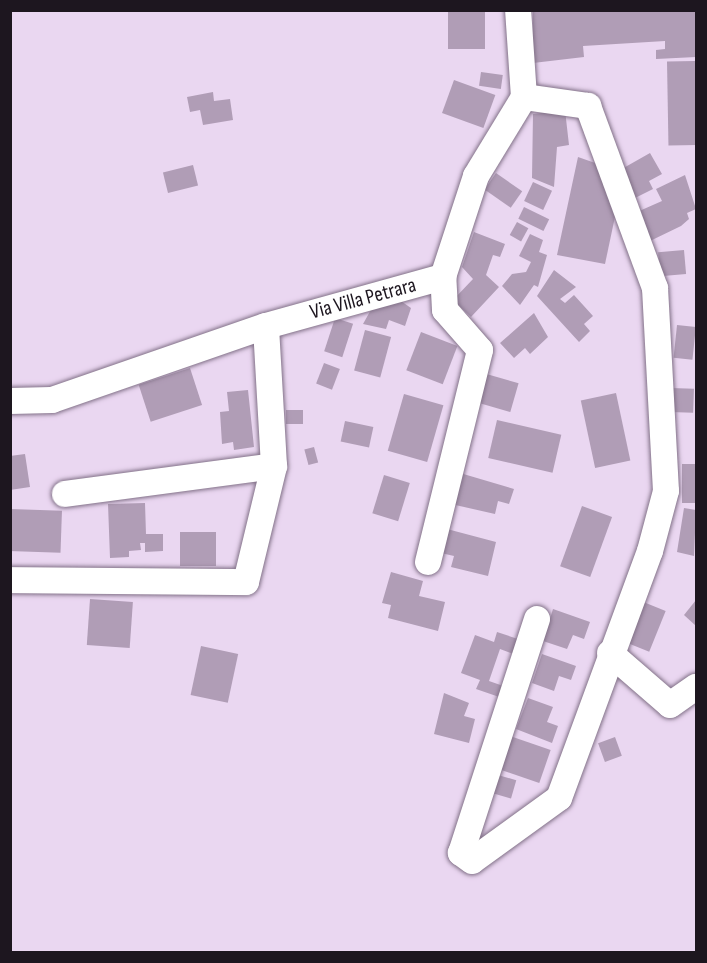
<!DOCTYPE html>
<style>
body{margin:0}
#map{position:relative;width:707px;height:963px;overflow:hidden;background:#ead7f1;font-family:"Sofia Sans Condensed",sans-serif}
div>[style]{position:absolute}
.building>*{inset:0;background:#b09db6;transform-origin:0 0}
.roads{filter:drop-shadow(0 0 2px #827188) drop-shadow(0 0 2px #827188)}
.minor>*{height:26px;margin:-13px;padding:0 13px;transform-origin:13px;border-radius:13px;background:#fff}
span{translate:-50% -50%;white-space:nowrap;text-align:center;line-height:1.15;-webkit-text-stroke:4.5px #fff;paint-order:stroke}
.street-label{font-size:21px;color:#1d161f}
.frame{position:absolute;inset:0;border:12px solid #1d161f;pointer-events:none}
</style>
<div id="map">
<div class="building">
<i style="left:448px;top:10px;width:37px;height:39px"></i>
<i style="clip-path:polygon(533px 10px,696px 10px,696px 57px,656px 59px,656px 50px,665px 49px,665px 41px,583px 46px,584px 57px,533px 63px)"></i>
<i style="left:695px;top:61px;width:84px;height:28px;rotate:89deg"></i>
<i style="left:481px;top:72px;width:22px;height:14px;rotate:8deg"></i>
<i style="left:454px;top:80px;width:44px;height:35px;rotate:20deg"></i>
<i style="clip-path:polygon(213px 92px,214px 101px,230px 99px,233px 120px,203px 125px,200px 110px,190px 112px,187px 97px)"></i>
<i style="clip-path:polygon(565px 110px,569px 145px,557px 147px,554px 187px,532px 178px,533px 114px)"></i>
<i style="clip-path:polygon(650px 153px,662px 174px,649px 181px,653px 189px,635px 198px,620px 170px)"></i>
<i style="clip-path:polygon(578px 157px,598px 164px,616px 212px,605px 264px,557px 255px)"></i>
<i style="left:193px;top:165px;width:21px;height:31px;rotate:76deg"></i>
<i style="left:496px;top:173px;width:32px;height:20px;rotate:35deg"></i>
<i style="clip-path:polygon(685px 175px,696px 209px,687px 213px,689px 219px,681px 226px,650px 241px,637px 212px,662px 201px,656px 189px)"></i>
<i style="left:533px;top:182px;width:21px;height:21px;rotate:25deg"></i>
<i style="left:524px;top:207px;width:28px;height:13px;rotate:26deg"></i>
<i style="left:517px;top:222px;width:13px;height:15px;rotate:29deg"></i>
<i style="clip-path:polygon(474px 232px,505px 244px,500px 257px,493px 255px,486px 275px,499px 287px,471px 317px,453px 300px,473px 279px,462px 267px)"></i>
<i style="clip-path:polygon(530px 234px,543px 240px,539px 252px,547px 255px,538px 287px,534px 285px,520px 305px,502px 286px,512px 274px,526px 272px,531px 262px,519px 256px)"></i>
<i style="left:684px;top:250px;width:24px;height:26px;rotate:85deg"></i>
<i style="clip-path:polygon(554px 270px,576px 287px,560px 299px,565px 303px,574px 295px,593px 316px,584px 324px,590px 331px,579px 342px,537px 296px)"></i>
<i style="clip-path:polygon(398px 299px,411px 308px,405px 326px,389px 320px,386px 329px,363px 324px,373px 306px)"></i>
<i style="clip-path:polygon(534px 313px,548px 337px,530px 354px,525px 348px,514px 358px,500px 343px)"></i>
<i style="left:335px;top:318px;width:19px;height:35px;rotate:18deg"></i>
<i style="left:677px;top:325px;width:19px;height:33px;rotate:6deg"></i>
<i style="left:365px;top:330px;width:27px;height:42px;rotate:15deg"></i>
<i style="left:421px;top:332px;width:39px;height:41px;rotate:21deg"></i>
<i style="left:324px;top:363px;width:17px;height:22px;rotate:21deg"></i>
<i style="left:190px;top:368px;width:39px;height:54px;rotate:72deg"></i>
<i style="left:483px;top:373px;width:37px;height:30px;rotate:16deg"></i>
<i style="left:671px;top:388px;width:23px;height:24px;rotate:2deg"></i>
<i style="clip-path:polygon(248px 390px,254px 447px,234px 450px,233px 442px,222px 444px,220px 412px,229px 411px,227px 392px)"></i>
<i style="left:616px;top:393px;width:69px;height:36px;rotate:78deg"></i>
<i style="left:404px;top:394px;width:41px;height:59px;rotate:16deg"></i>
<i style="left:286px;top:410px;width:17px;height:14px"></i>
<i style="left:497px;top:420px;width:66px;height:39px;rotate:13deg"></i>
<i style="left:345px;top:421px;width:29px;height:21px;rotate:12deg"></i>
<i style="left:314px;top:447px;width:16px;height:10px;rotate:75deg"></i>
<i style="clip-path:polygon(25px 454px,30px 487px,10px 490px,10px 456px)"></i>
<i style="left:696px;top:464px;width:39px;height:14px;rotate:90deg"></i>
<i style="clip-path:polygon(460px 473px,514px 489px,509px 504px,498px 501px,495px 514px,451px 504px)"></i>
<i style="left:384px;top:475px;width:27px;height:40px;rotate:17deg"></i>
<i style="clip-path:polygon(145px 503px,146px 534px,163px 534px,163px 551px,145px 552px,145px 543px,140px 543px,141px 550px,129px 551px,129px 557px,110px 558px,108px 504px)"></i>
<i style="left:582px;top:506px;width:32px;height:64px;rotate:20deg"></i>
<i style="clip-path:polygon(684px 508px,696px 510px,694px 556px,677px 552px)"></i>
<i style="left:10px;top:509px;width:52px;height:42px;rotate:2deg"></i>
<i style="clip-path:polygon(447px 529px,496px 542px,488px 576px,451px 567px,454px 556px,441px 553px)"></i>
<i style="left:180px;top:532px;width:36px;height:34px"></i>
<i style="clip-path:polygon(391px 572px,423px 581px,419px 596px,445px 602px,438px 631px,388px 618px,391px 605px,382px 603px)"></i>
<i style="left:90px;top:599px;width:43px;height:46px;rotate:4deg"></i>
<i style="left:636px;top:599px;width:32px;height:44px;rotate:22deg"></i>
<i style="clip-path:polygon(696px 600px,696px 626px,684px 615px)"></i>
<i style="clip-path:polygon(553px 609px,590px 622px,584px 639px,573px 635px,567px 649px,543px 641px)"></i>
<i style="clip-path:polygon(497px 632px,524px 641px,519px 656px,500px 649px,489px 681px,509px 688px,505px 699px,476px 689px,480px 680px,461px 673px,475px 635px,494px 642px)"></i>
<i style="left:201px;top:646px;width:38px;height:50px;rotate:12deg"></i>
<i style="clip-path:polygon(542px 654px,576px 666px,571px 680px,559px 676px,554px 691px,532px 683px)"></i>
<i style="clip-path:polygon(444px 693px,469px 703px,464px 716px,475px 719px,469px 743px,434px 734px)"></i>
<i style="clip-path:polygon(528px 698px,553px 707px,547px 722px,558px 726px,552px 743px,516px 729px)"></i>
<i style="left:510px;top:736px;width:43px;height:35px;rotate:19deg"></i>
<i style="left:615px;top:737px;width:20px;height:18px;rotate:70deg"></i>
<i style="left:498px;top:775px;width:19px;height:19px;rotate:16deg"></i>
</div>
<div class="roads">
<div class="minor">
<i style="left:524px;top:97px;width:65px;rotate:8deg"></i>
<i style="left:588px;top:106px;width:194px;rotate:69.8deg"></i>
<i style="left:655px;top:288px;width:203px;rotate:86.9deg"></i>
<i style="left:666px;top:491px;width:62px;rotate:104.9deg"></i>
<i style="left:650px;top:551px;width:263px;rotate:110.2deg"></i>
<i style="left:559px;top:798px;width:107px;rotate:144.1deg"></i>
<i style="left:472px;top:861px;width:14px;rotate:-144deg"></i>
<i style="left:461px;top:853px;width:246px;rotate:-72deg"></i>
<i style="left:10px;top:401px;width:42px;rotate:-1.4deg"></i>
<i style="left:52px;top:400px;width:226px;rotate:-19.1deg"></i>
<i style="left:266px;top:326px;width:184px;rotate:-15.5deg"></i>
<i style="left:443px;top:277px;width:106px;rotate:-71.9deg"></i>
<i style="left:476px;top:176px;width:92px;rotate:-58.7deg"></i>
<i style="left:524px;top:97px;width:87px;rotate:-93.9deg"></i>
<i style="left:65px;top:494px;width:211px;rotate:-7.6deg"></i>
<i style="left:428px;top:562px;width:218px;rotate:-76.2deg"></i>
<i style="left:480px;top:350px;width:53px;rotate:-131.2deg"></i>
<i style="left:445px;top:310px;width:33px;rotate:-93deg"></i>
<i style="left:10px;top:580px;width:236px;rotate:0.5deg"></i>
<i style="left:246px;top:582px;width:119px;rotate:-76.4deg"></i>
<i style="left:274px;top:466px;width:140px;rotate:-93.3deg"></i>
<i style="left:610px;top:653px;width:79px;rotate:40.9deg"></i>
<i style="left:670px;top:705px;width:32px;rotate:-35deg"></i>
</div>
</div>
<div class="street-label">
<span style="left:363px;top:299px;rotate:-15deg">Via Villa Petrara</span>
</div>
<div class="frame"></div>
</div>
